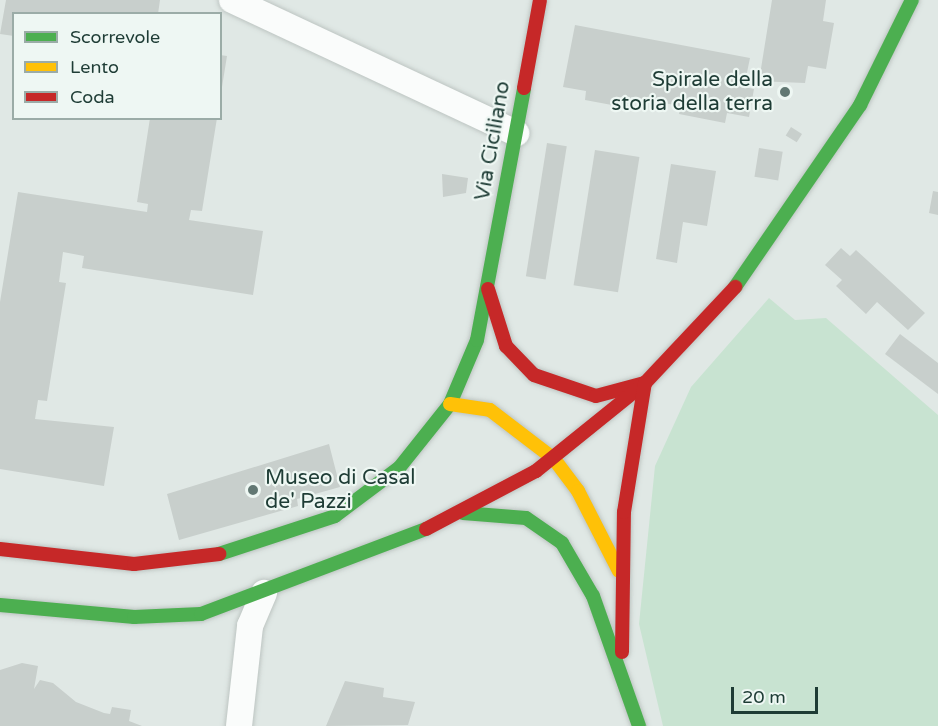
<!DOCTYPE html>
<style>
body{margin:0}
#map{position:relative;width:938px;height:726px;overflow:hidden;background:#e0e8e5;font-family:"Varela Round",sans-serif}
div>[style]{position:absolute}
.green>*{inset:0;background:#c8e3d1}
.building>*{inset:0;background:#c8cfcc;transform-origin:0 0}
.roads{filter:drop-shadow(0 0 2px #bdc5c2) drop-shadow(0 0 2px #bdc5c2)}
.street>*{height:26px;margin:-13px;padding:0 13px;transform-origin:13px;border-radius:13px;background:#fafcfb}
.fast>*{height:14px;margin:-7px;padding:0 7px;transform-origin:7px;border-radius:7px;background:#4caf50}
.slow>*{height:14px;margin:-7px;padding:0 7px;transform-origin:7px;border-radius:7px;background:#ffc107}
.jam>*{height:14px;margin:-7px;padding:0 7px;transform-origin:7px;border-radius:7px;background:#c62828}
.dots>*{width:16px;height:16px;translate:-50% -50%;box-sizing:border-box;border:3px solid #eef7f3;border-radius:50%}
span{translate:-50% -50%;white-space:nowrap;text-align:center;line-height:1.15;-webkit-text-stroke:4.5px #eef7f3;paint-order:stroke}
.poi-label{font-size:21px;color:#1e3c35}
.right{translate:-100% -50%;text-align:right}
.left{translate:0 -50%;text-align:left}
.street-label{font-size:21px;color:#1e3c35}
.legend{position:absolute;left:12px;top:12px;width:210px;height:108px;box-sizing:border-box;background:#eef7f3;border:2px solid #9baca7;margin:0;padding:8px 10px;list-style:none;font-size:18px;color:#1e3c35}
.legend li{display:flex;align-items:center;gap:12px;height:30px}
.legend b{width:30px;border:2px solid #9baca7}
.scale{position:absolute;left:731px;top:687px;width:87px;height:27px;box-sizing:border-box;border:3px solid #1e3c35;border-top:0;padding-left:8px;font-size:18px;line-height:21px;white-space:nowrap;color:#1e3c35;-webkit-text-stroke:4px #eef7f3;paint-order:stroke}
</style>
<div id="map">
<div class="green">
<i style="clip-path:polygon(769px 298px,795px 320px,826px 318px,938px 415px,938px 726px,663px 726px,639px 624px,655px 466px,691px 387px)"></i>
</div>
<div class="building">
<i style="clip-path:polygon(6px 0,160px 0,158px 14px,14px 14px,14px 36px,0 34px)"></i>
<i style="clip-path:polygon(772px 0,826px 0,823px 21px,834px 23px,826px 69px,808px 66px,805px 83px,759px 81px)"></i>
<i style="clip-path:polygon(575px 25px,750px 58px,744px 87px,754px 89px,749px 117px,727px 113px,725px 123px,679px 114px,680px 106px,631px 97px,628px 108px,585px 100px,586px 91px,563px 87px)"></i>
<i style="clip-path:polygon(220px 55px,227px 56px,222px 87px,220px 87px)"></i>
<i style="clip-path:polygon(150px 118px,217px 118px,202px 211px,191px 210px,189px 220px,263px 231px,253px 295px,82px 268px,84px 256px,63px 252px,59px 282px,66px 283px,47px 401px,38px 400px,35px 419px,114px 427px,104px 486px,0 469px,0 302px,18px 192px,147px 212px,148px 204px,137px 202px)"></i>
<i style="left:791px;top:127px;width:13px;height:10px;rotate:32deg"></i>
<i style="left:547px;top:143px;width:20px;height:135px;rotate:9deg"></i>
<i style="left:759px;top:148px;width:24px;height:29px;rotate:9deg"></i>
<i style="left:595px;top:150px;width:45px;height:137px;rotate:9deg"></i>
<i style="clip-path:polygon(671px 164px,716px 171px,707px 226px,683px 222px,677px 263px,656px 259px)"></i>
<i style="clip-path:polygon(442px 174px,468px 178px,466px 193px,443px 197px)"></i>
<i style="clip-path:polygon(933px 191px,938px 192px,938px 215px,929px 213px)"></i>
<i style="clip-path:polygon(841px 248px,850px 256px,856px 250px,925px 313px,908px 330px,877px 302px,866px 314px,836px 286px,842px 280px,825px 265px)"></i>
<i style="clip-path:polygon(900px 334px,938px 363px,938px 394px,885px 354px)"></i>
<i style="clip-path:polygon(329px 444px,340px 487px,297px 499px,298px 506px,179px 540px,167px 494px)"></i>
<i style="clip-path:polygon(22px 663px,38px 666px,34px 689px,40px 680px,53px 683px,76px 702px,104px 713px,110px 714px,112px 707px,131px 710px,129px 721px,142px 726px,0 726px,0 670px)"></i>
<i style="clip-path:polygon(345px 681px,384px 688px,383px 697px,415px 702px,408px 725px,326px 726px)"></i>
</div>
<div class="roads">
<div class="street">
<i style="left:232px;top:0;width:314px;rotate:25.1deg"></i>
<i style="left:239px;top:726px;width:101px;rotate:-83.7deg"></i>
<i style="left:250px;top:626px;width:36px;rotate:-67deg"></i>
</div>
<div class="fast">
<i style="left:735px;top:287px;width:221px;rotate:-55.5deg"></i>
<i style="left:860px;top:105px;width:117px;rotate:-63.7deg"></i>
<i style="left:463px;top:513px;width:63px;rotate:4.5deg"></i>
<i style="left:526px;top:518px;width:44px;rotate:34.8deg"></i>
<i style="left:562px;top:543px;width:61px;rotate:59.7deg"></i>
<i style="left:593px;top:596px;width:138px;rotate:70.5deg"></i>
<i style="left:219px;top:554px;width:122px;rotate:-18.1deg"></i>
<i style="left:335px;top:516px;width:80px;rotate:-36.9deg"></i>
<i style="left:399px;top:468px;width:82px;rotate:-51.4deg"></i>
<i style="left:450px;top:404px;width:69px;rotate:-67.1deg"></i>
<i style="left:477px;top:340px;width:256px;rotate:-79.4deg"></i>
<i style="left:0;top:605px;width:135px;rotate:5.1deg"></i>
<i style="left:134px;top:617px;width:67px;rotate:-2.6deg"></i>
<i style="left:201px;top:614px;width:241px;rotate:-20.7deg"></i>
</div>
<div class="slow">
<i style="left:450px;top:404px;width:40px;rotate:8.5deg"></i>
<i style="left:490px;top:410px;width:81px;rotate:37.4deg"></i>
<i style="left:554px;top:459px;width:40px;rotate:53deg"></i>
<i style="left:578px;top:491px;width:90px;rotate:62.9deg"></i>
</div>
<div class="jam">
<i style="left:524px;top:88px;width:89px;rotate:-79.7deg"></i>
<i style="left:488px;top:289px;width:60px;rotate:72.5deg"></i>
<i style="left:506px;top:346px;width:40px;rotate:46deg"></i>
<i style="left:534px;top:375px;width:65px;rotate:18.7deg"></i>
<i style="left:596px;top:396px;width:51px;rotate:-14.9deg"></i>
<i style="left:426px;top:529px;width:124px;rotate:-27.8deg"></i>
<i style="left:536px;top:471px;width:140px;rotate:-38.9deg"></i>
<i style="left:645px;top:383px;width:132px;rotate:-46.8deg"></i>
<i style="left:0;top:549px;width:135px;rotate:6.4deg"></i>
<i style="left:134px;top:564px;width:86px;rotate:-6.7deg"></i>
<i style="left:622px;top:652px;width:140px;rotate:-89.2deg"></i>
<i style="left:624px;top:512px;width:131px;rotate:-80.8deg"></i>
</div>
</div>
<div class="dots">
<i style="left:785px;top:92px;background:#627873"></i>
<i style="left:253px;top:490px;background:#627873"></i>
</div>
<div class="poi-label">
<span class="right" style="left:773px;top:92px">Spirale della<br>storia della terra</span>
<span class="left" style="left:265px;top:490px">Museo di Casal<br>de' Pazzi</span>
</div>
<div class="street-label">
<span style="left:493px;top:141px;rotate:-80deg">Via Ciciliano</span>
</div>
<ul class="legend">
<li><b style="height:8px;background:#4caf50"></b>Scorrevole</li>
<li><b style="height:8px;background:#ffc107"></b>Lento</li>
<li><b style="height:8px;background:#c62828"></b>Coda</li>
</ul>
<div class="scale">20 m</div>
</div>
